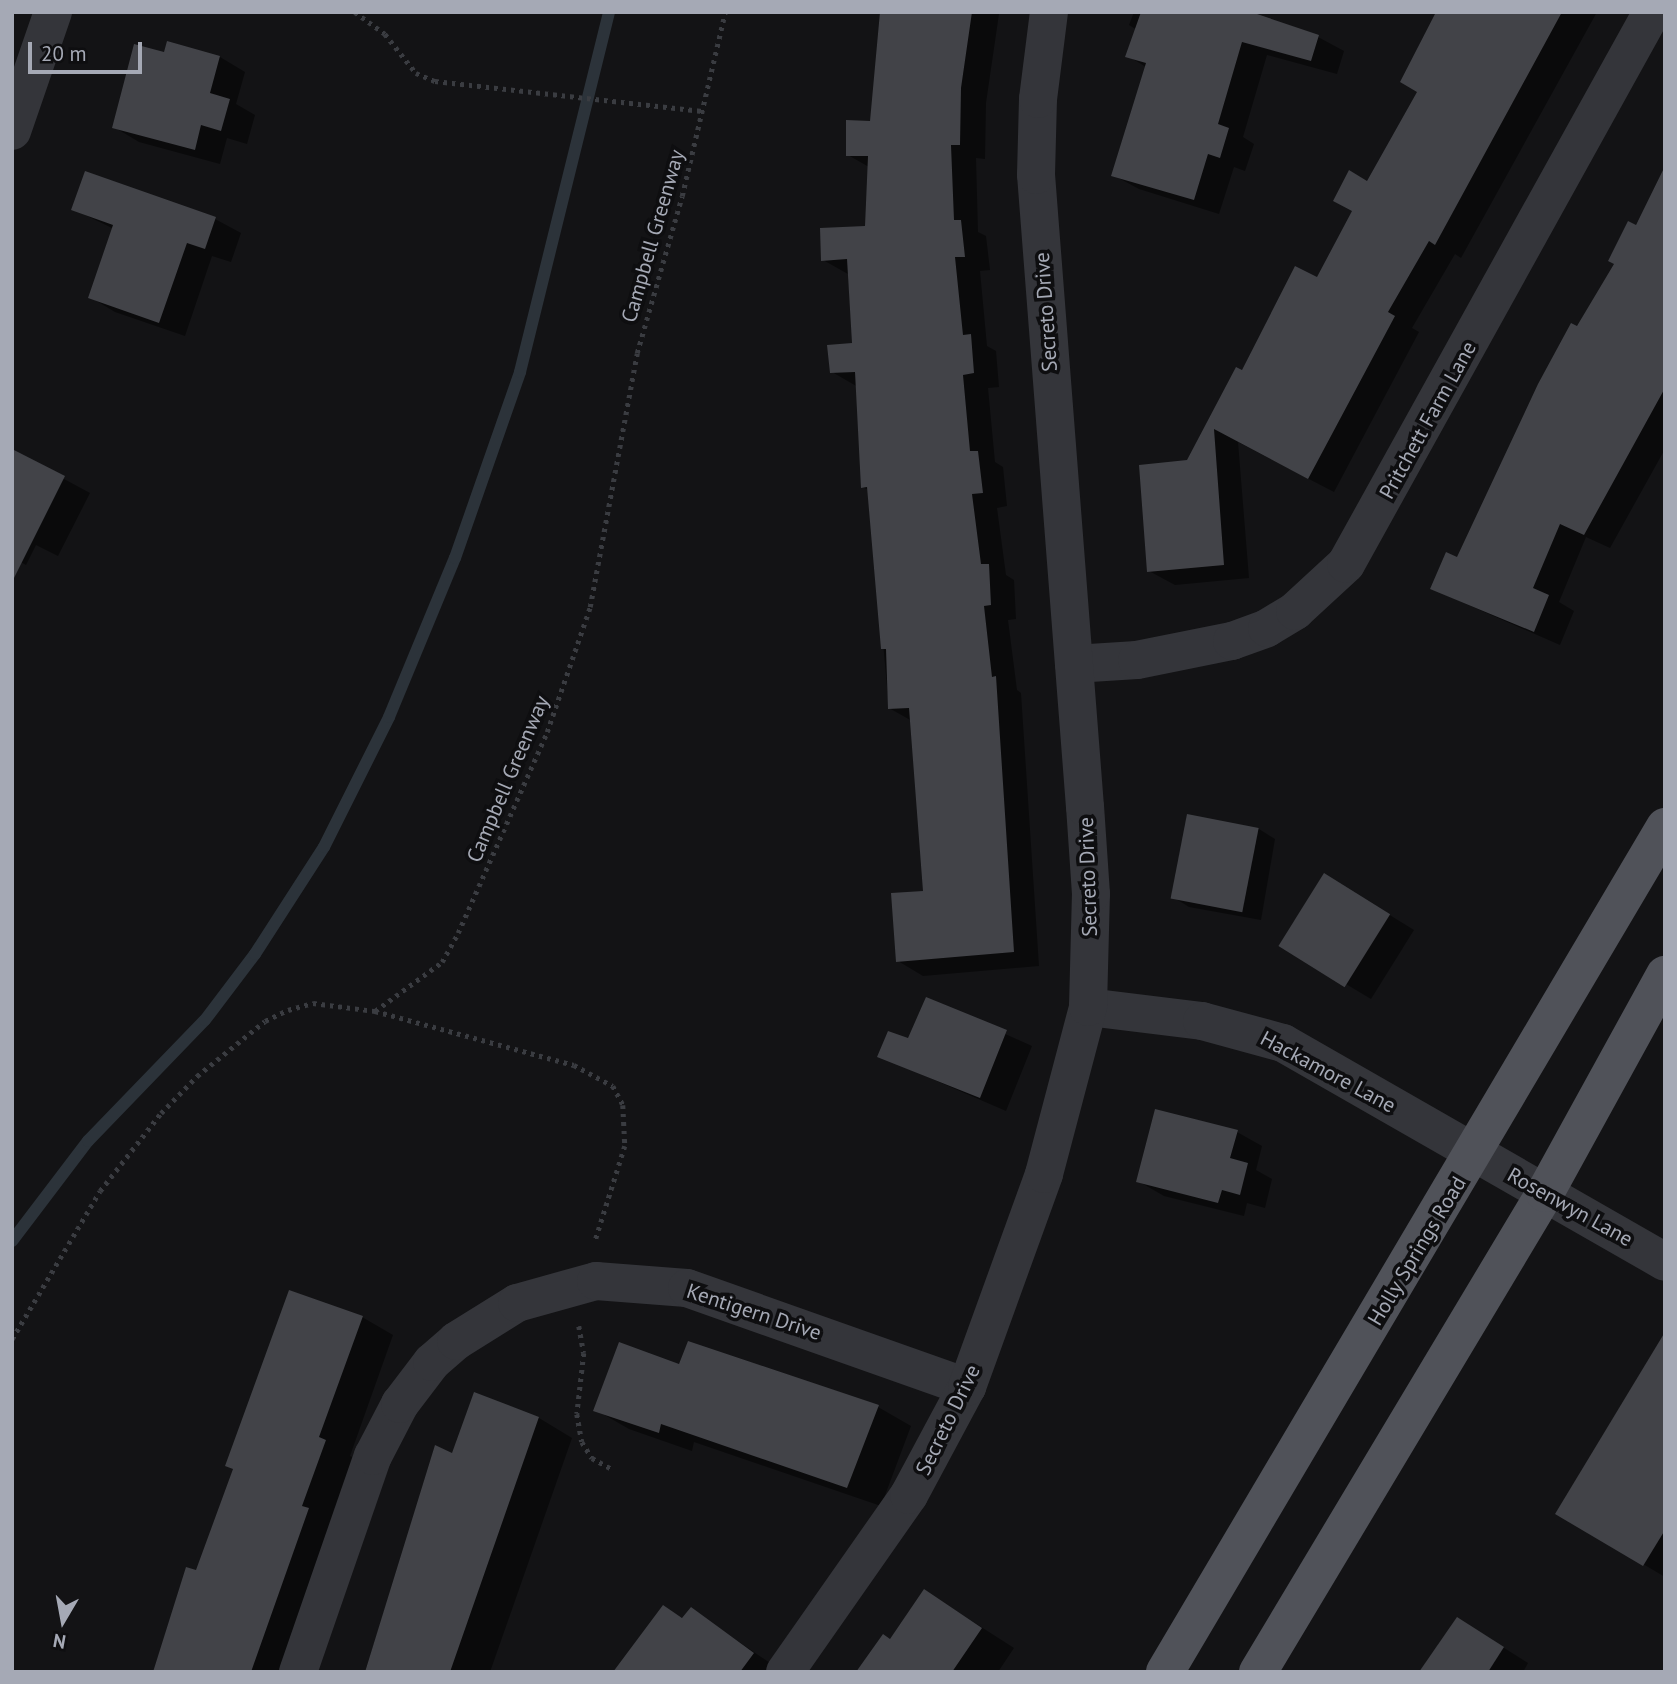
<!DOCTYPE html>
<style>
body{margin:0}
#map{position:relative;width:1677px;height:1684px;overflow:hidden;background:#131315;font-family:"PT Sans",sans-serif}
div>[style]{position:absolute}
.shadow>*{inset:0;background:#0007}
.stream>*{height:12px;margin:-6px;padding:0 6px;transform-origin:6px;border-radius:6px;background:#2c333a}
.building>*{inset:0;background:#424348;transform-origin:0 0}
.path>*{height:4.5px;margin-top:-2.25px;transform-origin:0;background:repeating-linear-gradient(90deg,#3a3c41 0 3.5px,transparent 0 8.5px)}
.minor>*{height:38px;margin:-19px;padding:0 19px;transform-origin:19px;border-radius:19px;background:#34353a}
.major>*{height:38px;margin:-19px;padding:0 19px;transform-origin:19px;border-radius:19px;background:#505259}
span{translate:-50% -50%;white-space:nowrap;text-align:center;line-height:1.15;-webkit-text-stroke:7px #0e0e10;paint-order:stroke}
.street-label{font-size:21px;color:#a5a9b5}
.frame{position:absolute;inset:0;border:14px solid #a5a9b5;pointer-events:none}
.north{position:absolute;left:28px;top:1586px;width:70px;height:70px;-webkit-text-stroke:5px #0e0e10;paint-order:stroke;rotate:190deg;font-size:19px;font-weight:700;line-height:28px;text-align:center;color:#a5a9b5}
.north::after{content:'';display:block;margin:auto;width:24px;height:32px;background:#a5a9b5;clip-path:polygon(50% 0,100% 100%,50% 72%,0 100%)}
.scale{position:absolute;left:28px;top:42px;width:114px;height:32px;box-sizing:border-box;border:4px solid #a5a9b5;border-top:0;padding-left:9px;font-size:21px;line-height:24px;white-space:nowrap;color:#a5a9b5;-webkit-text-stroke:5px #0e0e10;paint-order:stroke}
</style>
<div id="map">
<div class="shadow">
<i style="clip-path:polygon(882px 12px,999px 14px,986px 103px,985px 159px,976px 158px,978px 232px,986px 236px,990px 270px,980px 271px,987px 346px,996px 351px,999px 387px,988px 388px,995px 462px,1003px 467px,1007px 506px,997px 508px,1006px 575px,1014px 580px,1016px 619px,1008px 620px,1017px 690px,1021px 693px,1039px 966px,923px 976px,898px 961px,925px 893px,912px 721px,889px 708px,869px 490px,862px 487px,858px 387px,832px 372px,853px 345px,848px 274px,823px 260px,867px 227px,869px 167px,848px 155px,872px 123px)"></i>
<i style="clip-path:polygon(1134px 12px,1248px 12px,1318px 37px,1344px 51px,1337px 74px,1267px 55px,1243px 137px,1254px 144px,1245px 171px,1234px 167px,1219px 214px,1139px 189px,1113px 175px,1146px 67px,1128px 56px,1137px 30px,1129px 25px)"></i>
<i style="clip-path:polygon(1438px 12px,1597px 12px,1461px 258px,1455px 254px,1412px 328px,1419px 332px,1334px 492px,1238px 442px,1249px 578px,1175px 585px,1149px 571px,1188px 462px,1243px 372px,1317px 279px,1419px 92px)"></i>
<i style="clip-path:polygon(166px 54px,220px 57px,245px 72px,236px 104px,255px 115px,247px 144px,227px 138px,220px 164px,139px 142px,114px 127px)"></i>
<i style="clip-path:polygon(1665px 170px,1665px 449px,1610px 548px,1586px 537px,1559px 602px,1574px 611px,1560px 645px,1432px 589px,1458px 559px)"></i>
<i style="clip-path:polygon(73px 209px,215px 219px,241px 233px,231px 262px,212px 256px,185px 336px,115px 312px,90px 297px,114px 229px)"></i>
<i style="clip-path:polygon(12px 451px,90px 493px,58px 556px,36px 545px,26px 565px,12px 557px)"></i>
<i style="clip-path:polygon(1259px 829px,1275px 839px,1261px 920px,1189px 907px,1173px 897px)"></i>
<i style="clip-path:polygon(1349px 890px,1414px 930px,1371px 999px,1281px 945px)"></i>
<i style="clip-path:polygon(927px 999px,1032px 1046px,1006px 1111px,879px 1056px,909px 1041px)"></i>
<i style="clip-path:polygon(1237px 1132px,1262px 1146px,1256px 1170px,1272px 1179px,1265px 1208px,1247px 1203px,1244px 1216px,1164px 1196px,1138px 1181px)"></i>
<i style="clip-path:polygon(362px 1317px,393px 1335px,350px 1456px,357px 1459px,289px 1672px,155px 1672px,197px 1572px)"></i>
<i style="clip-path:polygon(1665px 1336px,1665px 1577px,1557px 1513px)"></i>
<i style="clip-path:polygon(681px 1366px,878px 1407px,911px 1426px,881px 1506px,694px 1442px,692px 1451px,629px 1429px,596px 1410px)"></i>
<i style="clip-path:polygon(475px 1395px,539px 1418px,572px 1438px,490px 1672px,365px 1672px,436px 1448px,453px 1455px)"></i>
<i style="clip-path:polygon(925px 1591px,1014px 1648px,998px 1672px,859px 1672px,891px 1641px)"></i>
<i style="clip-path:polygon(664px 1607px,684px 1619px,691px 1609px,783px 1672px,616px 1672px)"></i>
<i style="clip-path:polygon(1458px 1619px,1528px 1663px,1523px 1672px,1423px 1672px)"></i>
</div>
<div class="stream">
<i style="left:12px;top:1241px;width:126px;rotate:-52.8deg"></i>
<i style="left:88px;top:1141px;width:168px;rotate:-46deg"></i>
<i style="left:205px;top:1020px;width:83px;rotate:-52.9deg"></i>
<i style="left:255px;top:954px;width:127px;rotate:-57.2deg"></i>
<i style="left:324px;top:847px;width:145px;rotate:-63.4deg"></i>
<i style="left:389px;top:717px;width:172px;rotate:-67.5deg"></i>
<i style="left:455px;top:558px;width:197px;rotate:-70.7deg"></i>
<i style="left:520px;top:372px;width:371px;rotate:-76.1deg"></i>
</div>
<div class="building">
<i style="clip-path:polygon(880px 12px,972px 12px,961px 88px,960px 145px,951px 145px,954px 220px,961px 220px,965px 257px,955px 257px,963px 335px,971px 334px,974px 373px,963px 375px,970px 451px,978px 451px,983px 493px,972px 494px,981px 564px,989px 564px,991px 605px,984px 606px,992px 677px,996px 676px,1014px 952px,896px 962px,891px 893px,923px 891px,909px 708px,888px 709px,886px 649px,881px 649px,867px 487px,861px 488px,855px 372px,830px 373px,827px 345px,852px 343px,847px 259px,821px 261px,820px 228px,865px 226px,868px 156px,846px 156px,846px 120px,870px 121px)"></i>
<i style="clip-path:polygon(1141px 12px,1251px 12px,1319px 35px,1311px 61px,1242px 42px,1218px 124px,1229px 128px,1220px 158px,1208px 154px,1194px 200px,1111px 176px,1146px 63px,1125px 57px)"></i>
<i style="clip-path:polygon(1436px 12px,1562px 12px,1435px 245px,1429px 241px,1388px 312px,1395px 316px,1308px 479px,1214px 429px,1224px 565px,1147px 572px,1139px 465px,1187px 460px,1236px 367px,1242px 370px,1295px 266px,1317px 277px,1352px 211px,1333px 201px,1349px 170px,1367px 181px,1417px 92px,1400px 82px)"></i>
<i style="clip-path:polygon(167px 41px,220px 56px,210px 93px,230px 99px,221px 131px,201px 125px,195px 150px,112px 128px,134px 44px,164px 52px)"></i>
<i style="clip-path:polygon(1665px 166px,1665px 388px,1584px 535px,1560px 524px,1533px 588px,1549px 595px,1534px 632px,1430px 589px,1446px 552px,1457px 557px,1538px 384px,1571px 323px,1577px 326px,1614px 264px,1608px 261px,1628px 221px,1636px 225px)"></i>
<i style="clip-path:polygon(85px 171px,216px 217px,205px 249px,187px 243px,159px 323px,88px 298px,113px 225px,71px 210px)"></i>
<i style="clip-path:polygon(12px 449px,65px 476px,12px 582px)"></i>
<i style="left:1187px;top:814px;width:73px;height:86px;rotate:11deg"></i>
<i style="left:1324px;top:873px;width:78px;height:86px;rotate:32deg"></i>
<i style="clip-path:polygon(926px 997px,1007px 1030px,980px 1098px,877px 1057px,888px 1031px,908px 1038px)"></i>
<i style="clip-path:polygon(1155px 1109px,1238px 1130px,1230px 1158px,1248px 1163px,1240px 1195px,1222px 1190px,1218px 1203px,1136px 1182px)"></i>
<i style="clip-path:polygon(289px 1290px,363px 1316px,319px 1437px,326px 1440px,302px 1506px,309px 1508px,251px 1672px,153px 1672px,186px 1567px,196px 1570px,233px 1469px,225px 1466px)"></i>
<i style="clip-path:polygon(1665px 1332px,1665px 1530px,1643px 1566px,1555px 1514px)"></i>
<i style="clip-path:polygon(688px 1341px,879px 1405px,847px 1488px,661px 1424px,659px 1433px,593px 1411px,619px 1342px,679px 1364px)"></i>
<i style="clip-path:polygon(474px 1392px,539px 1417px,450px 1672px,365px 1672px,435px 1445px,452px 1453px)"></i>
<i style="clip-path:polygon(924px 1589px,982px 1628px,952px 1672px,856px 1672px,883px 1634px,890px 1639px)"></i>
<i style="clip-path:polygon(663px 1605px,682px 1618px,691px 1607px,754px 1653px,740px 1672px,613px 1672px)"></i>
<i style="clip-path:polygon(1457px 1617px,1504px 1647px,1488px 1672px,1419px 1672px)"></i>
</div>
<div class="path">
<i style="left:355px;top:12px;width:37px;rotate:36deg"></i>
<i style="left:385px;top:34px;width:50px;rotate:51.5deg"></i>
<i style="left:416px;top:73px;width:21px;rotate:23deg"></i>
<i style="left:435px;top:81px;width:271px;rotate:6.4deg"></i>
<i style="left:375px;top:1011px;width:206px;rotate:15.2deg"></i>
<i style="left:574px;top:1065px;width:44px;rotate:28.3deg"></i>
<i style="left:613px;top:1086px;width:21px;rotate:62deg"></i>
<i style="left:623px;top:1105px;width:41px;rotate:87.2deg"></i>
<i style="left:625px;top:1146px;width:101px;rotate:107.4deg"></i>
<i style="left:579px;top:1326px;width:27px;rotate:80deg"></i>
<i style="left:584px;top:1353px;width:61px;rotate:96.5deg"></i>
<i style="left:577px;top:1414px;width:28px;rotate:80deg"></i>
<i style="left:582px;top:1442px;width:19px;rotate:58deg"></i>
<i style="left:592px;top:1458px;width:21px;rotate:29deg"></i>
<i style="left:12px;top:1339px;width:172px;rotate:-59.3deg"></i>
<i style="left:100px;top:1191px;width:99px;rotate:-52deg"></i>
<i style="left:161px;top:1113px;width:52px;rotate:-45.8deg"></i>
<i style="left:197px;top:1076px;width:87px;rotate:-39deg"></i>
<i style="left:265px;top:1021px;width:25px;rotate:-26deg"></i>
<i style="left:288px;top:1010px;width:26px;rotate:-16deg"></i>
<i style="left:313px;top:1003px;width:63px;rotate:7.4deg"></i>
<i style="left:375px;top:1011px;width:83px;rotate:-36.2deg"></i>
<i style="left:442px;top:962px;width:33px;rotate:-61deg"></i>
<i style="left:458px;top:933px;width:220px;rotate:-66.1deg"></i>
<i style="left:547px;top:732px;width:132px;rotate:-71deg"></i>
<i style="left:590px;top:607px;width:258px;rotate:-79.5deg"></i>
<i style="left:637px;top:353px;width:163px;rotate:-74deg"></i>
<i style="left:682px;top:196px;width:189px;rotate:-76.8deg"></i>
</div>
<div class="minor">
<i style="left:12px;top:131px;width:126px;rotate:-71deg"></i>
<i style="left:1074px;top:664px;width:63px;rotate:-3.6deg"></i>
<i style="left:1137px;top:660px;width:97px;rotate:-11.3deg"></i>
<i style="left:1232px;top:641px;width:37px;rotate:-20deg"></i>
<i style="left:1267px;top:628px;width:33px;rotate:-31deg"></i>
<i style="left:1295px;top:611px;width:69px;rotate:-42.7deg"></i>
<i style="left:1346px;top:564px;width:631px;rotate:-61deg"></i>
<i style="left:1088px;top:1007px;width:115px;rotate:7deg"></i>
<i style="left:1202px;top:1021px;width:84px;rotate:15.2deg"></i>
<i style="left:1283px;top:1043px;width:440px;rotate:29.8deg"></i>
<i style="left:298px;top:1672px;width:229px;rotate:-70.9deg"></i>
<i style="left:373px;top:1456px;width:59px;rotate:-62.6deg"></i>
<i style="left:400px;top:1404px;width:53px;rotate:-52.7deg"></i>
<i style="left:432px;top:1362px;width:32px;rotate:-41deg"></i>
<i style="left:456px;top:1341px;width:72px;rotate:-31.9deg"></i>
<i style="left:517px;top:1303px;width:82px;rotate:-15.6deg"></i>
<i style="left:596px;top:1281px;width:91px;rotate:4.4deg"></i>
<i style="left:687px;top:1288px;width:297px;rotate:19.5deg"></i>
<i style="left:785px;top:1672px;width:216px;rotate:-55deg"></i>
<i style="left:909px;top:1495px;width:123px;rotate:-61.8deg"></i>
<i style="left:967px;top:1387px;width:226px;rotate:-70.1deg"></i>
<i style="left:1044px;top:1174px;width:173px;rotate:-75.2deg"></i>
<i style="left:1088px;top:1007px;width:113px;rotate:-88.5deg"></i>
<i style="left:1091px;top:894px;width:87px;rotate:-93.9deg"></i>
<i style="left:1085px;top:807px;width:634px;rotate:-94.43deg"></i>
<i style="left:1036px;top:175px;width:76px;rotate:-88.5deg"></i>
<i style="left:1038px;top:99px;width:88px;rotate:-82.8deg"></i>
</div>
<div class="major">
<i style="left:1165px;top:1672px;width:982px;rotate:-59.39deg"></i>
<i style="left:1258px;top:1672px;width:558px;rotate:-59.07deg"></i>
<i style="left:1545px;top:1193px;width:249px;rotate:-61.2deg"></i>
</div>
<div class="street-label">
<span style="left:653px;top:236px;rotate:-74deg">Campbell Greenway</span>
<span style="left:1046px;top:312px;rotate:-94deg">Secreto Drive</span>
<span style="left:1428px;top:420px;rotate:-61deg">Pritchett Farm Lane</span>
<span style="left:508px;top:779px;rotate:-67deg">Campbell Greenway</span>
<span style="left:1088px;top:877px;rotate:-92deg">Secreto Drive</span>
<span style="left:1328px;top:1072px;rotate:28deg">Hackamore Lane</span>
<span style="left:1570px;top:1207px;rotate:29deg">Rosenwyn Lane</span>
<span style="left:1417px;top:1251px;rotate:-59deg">Holly Springs Road</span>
<span style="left:754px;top:1312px;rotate:18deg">Kentigern Drive</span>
<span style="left:948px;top:1420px;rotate:-64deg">Secreto Drive</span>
</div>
<div class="frame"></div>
<div class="north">N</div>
<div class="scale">20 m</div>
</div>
